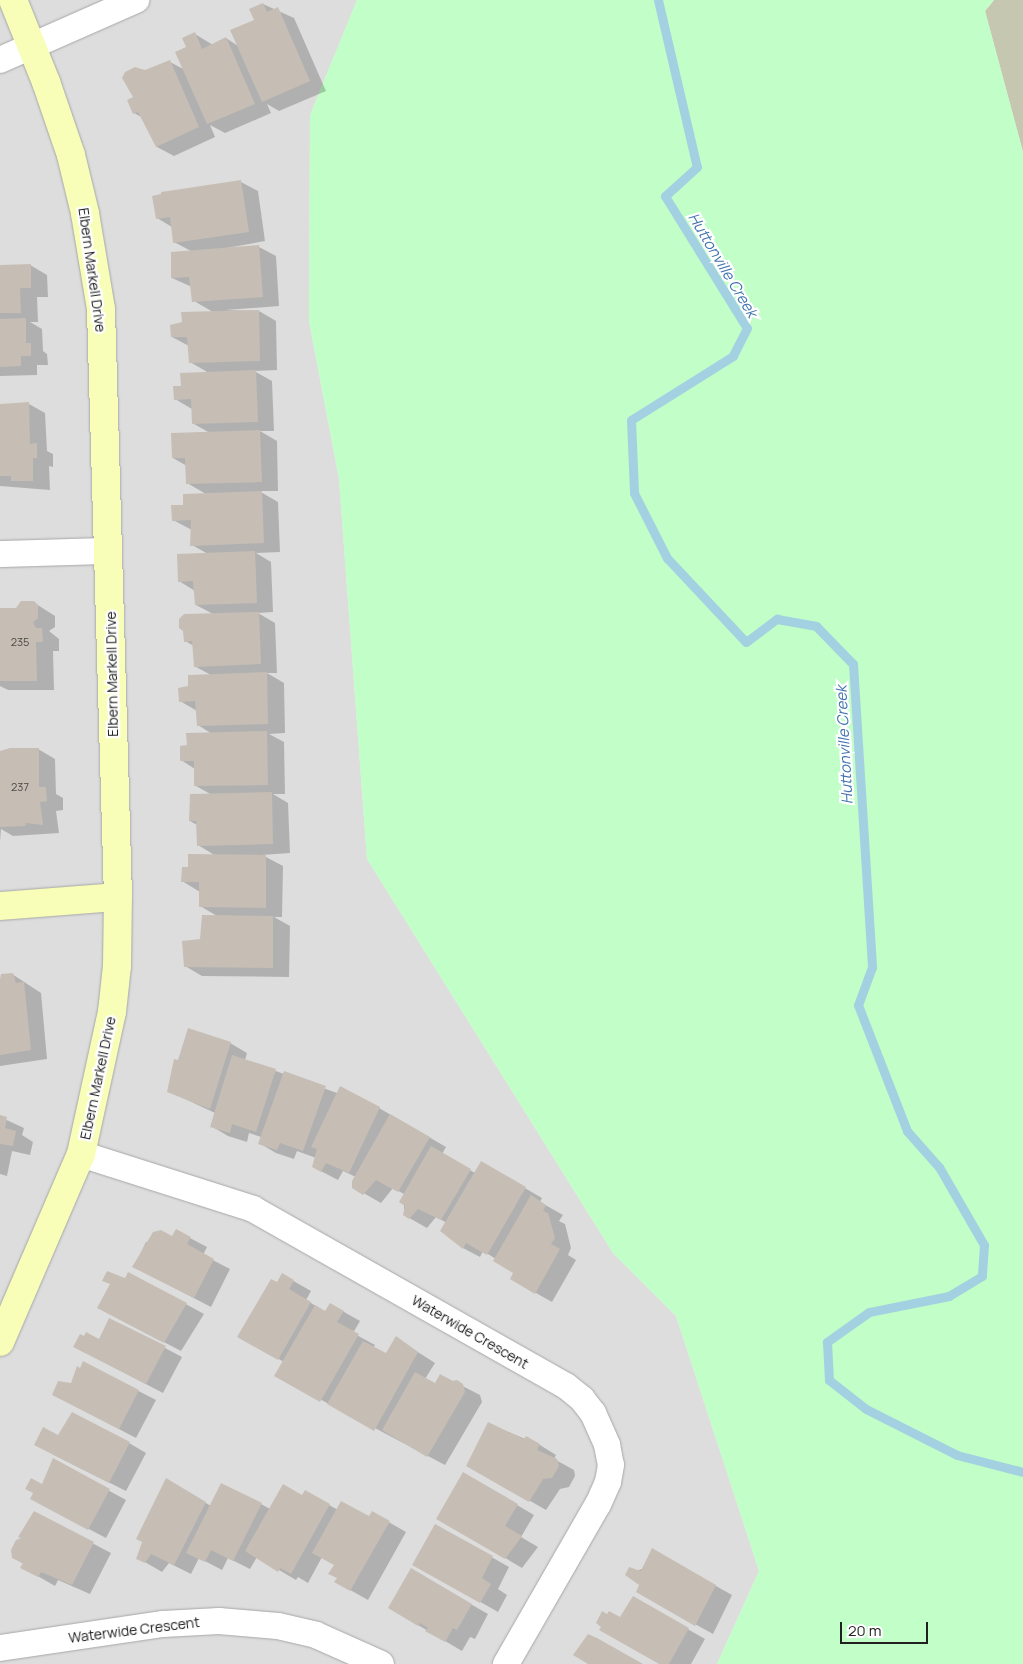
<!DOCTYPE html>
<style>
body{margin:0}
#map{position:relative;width:1023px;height:1664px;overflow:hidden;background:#f1eee6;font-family:Manrope,sans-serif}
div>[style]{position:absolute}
.residential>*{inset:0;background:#dedddd}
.construction>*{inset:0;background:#c6c7b1}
.park>*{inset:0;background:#c1fec8}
.shadow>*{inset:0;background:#0003}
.stream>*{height:9px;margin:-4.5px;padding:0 4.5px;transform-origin:4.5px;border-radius:4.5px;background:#a3d1e2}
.building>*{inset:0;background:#c6beb5}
.roads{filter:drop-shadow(0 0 1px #a7a7a7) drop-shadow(0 0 1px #a7a7a7)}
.street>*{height:26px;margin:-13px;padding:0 13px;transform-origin:13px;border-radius:13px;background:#fff}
.secondary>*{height:28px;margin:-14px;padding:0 14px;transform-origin:14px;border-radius:14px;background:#f8feb7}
span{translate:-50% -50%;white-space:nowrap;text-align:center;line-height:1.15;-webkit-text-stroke:4.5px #fff;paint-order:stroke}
.number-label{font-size:11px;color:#4a4845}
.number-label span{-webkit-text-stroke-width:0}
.street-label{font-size:14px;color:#202020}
.water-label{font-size:15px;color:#4174b0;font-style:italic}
.scale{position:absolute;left:840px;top:1622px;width:88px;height:22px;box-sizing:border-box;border:2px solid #202020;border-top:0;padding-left:6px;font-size:15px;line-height:18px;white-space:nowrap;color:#202020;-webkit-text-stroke:4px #fff;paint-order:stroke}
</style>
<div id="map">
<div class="residential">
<i style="clip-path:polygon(0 0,357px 0,310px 115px,309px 321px,339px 479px,367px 859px,613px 1253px,676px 1316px,759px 1571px,717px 1664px,0 1664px)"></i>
</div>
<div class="construction">
<i style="clip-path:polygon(994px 0,1023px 0,1023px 152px,985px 11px)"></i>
</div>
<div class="park">
<i style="clip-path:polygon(357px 0,994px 0,985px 11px,1023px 152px,1023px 1664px,717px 1664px,759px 1571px,676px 1316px,613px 1253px,367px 859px,339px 479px,309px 321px,310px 115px)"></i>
</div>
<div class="shadow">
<i style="clip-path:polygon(263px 4px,294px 18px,326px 91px,279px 111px,267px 104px,271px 113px,225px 133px,210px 125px,215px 137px,174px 156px,157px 147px,143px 118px,134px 113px,135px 98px,145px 72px,170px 62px,185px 70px,187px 48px,195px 34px,213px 45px,226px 38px,238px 46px,256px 21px)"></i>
<i style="clip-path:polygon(241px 182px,258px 191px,265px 241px,221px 249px,259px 247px,276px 256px,279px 306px,226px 310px,259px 311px,276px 321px,277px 370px,254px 371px,272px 381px,274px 431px,260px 431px,277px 441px,278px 491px,259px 491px,278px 502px,280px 552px,256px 553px,271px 562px,273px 612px,258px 613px,275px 623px,277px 673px,267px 673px,284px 683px,285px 733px,269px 734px,284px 742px,285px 794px,273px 794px,288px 803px,290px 853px,247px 856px,266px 857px,283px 866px,282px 917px,274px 917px,290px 926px,289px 977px,202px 976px,185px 966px,217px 916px,200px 906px,200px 892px,182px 881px,189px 868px,216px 856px,198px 845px,197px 825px,190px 821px,212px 795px,196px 786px,195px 769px,181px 760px,188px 747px,212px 734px,198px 725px,197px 711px,180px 701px,189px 687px,211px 675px,196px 667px,194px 646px,185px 641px,213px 614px,196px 605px,195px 591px,179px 581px,208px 554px,192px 545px,192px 530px,173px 520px,184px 506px,206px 494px,187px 483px,187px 466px,173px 458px,210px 433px,194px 424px,192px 409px,175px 399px,182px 387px,209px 373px,190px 362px,189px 346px,172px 337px,213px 312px,194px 301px,192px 287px,172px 278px,191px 251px,174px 242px,172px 227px,157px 218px)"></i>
<i style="clip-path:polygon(30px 265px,47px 275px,48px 297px,37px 297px,38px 322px,30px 322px,42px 329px,43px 351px,47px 354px,48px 365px,37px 365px,37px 375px,0 376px,0 266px)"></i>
<i style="clip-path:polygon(29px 404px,45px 413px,47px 451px,53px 454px,53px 467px,49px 466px,50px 490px,0 486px,0 405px)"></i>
<i style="clip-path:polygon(33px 602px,55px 616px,55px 627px,49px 631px,59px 639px,59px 651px,53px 651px,54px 690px,8px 690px,0 686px,0 610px,17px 609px)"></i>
<i style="clip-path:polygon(38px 749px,55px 759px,56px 794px,63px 798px,63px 810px,56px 811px,59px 833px,13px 836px,1px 829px,0 842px,0 752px)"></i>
<i style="clip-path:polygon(12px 974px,41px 993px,47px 1059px,0 1066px,0 980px)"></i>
<i style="clip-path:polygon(230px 1043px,247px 1053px,245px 1060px,379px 1108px,446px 1147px,442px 1154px,475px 1173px,482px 1163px,542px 1198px,540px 1202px,563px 1215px,559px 1221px,565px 1224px,571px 1248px,568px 1255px,576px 1260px,552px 1302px,511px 1279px,515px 1273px,496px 1259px,483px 1251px,480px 1257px,463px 1248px,447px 1223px,436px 1217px,427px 1228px,404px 1215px,404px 1194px,393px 1188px,381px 1203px,353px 1187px,356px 1177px,343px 1171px,338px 1180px,313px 1167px,316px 1158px,297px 1151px,294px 1159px,276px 1153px,259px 1143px,261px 1137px,249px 1133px,247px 1142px,228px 1136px,211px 1126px,215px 1113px,168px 1091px,179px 1061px)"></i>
<i style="clip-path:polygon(0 1117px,24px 1128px,22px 1135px,33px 1142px,30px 1155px,12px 1151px,7px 1176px,0 1174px)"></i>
<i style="clip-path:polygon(172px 1238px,190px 1238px,207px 1247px,203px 1255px,230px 1269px,211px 1307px,134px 1267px,146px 1242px,150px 1244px)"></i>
<i style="clip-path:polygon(129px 1273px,204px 1314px,181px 1351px,116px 1317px,111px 1284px,126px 1279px)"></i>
<i style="clip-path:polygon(283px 1275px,311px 1291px,306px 1300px,326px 1312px,330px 1304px,360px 1321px,353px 1333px,375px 1345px,373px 1348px,386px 1355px,396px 1338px,435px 1363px,425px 1379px,435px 1385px,441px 1375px,480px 1395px,482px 1402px,445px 1465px,276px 1376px,284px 1362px,239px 1336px)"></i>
<i style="clip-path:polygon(100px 1341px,165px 1348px,182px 1357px,163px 1393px,92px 1356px)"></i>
<i style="clip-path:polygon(84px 1363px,156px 1400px,136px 1438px,71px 1404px,72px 1384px)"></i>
<i style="clip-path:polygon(489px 1424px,540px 1445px,556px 1455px,554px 1459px,574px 1470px,575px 1476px,569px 1487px,560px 1489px,546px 1510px,467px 1465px)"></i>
<i style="clip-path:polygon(59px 1436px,129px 1443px,146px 1453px,126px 1491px,52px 1454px)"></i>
<i style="clip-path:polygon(53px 1460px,126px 1500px,106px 1538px,49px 1508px,43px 1485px)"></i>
<i style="clip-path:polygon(464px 1474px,534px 1515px,521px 1537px,538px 1547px,522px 1568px,438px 1518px)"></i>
<i style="clip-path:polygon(167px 1480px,211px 1506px,261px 1504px,270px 1509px,303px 1497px,306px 1492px,338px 1510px,370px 1518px,373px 1513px,406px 1532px,368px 1600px,336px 1582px,338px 1578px,335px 1564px,322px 1557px,308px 1583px,298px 1577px,296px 1580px,257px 1557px,250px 1569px,228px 1558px,222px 1570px,199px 1558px,191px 1574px,169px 1563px,162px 1572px,138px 1558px)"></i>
<i style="clip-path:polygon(35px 1513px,111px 1553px,90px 1594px,58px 1580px,55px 1586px,22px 1567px,24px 1564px,13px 1558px)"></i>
<i style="clip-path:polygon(435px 1525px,509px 1567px,498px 1589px,507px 1595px,498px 1612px,414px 1564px)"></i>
<i style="clip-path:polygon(652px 1550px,732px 1595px,713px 1634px,637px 1592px,641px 1585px,635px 1571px,642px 1569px)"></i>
<i style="clip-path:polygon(411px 1570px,488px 1614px,475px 1639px,470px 1637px,462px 1651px,418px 1625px)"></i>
<i style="clip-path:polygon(633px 1598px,705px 1639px,691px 1664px,661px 1664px,621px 1619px)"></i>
</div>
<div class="stream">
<i style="left:658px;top:0;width:171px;rotate:76.9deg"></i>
<i style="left:697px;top:167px;width:43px;rotate:137.8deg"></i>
<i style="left:665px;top:196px;width:155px;rotate:58.2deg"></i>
<i style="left:747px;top:328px;width:31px;rotate:117deg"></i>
<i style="left:733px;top:356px;width:120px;rotate:147.9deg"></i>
<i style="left:631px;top:420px;width:73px;rotate:87.6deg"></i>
<i style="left:634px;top:493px;width:73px;rotate:63.1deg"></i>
<i style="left:667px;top:558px;width:115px;rotate:46.8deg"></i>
<i style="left:746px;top:642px;width:39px;rotate:-37deg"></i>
<i style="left:777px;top:619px;width:40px;rotate:10deg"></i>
<i style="left:816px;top:626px;width:53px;rotate:45.8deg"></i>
<i style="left:853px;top:664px;width:304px;rotate:86.4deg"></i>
<i style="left:872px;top:967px;width:40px;rotate:110.2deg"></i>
<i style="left:858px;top:1005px;width:135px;rotate:68.7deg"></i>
<i style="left:907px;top:1131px;width:48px;rotate:48.4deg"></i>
<i style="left:939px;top:1167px;width:90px;rotate:60deg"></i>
<i style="left:984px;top:1245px;width:31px;rotate:94deg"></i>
<i style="left:982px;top:1276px;width:39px;rotate:149deg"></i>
<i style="left:949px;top:1296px;width:82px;rotate:168.7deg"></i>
<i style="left:869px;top:1312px;width:52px;rotate:144.5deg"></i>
<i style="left:827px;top:1342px;width:38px;rotate:87deg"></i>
<i style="left:829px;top:1380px;width:47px;rotate:38.1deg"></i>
<i style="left:866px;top:1409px;width:102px;rotate:26.8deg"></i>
<i style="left:957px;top:1455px;width:68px;rotate:14.4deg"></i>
</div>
<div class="building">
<i style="clip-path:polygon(263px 3px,267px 12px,278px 7px,310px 81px,262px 102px,230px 30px,254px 20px,249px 9px)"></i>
<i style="clip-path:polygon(195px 32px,202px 49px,226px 37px,255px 104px,207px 124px,175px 52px,186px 47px,182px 38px)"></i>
<i style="clip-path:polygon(170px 60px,199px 127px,156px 147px,138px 112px,133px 114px,127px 100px,133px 97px,122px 78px,125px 72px,135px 67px,145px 70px)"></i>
<i style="clip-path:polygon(241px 180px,249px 232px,173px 243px,170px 217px,156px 219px,152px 196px,161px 194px,161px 192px)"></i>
<i style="clip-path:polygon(259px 245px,263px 297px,192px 302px,189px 277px,171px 278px,171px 252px)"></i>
<i style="clip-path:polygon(31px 264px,31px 288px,20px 288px,21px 313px,0 313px,0 265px)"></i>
<i style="clip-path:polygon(259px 310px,260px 361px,189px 363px,187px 337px,171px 337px,170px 325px,182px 322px,181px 312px)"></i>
<i style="clip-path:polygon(26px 318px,26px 343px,31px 343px,31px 356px,21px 356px,21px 366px,0 367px,0 319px)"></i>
<i style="clip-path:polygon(256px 370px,258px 422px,192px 424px,191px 399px,174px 400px,173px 386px,181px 386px,180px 373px)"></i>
<i style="clip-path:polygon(29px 402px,30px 444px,37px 443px,37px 458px,33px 458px,33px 481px,11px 481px,11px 476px,0 476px,0 404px)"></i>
<i style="clip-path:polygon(260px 430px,262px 482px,186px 484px,185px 458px,172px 458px,171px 433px)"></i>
<i style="clip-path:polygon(262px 491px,264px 543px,190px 546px,191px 520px,172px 521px,171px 505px,183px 505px,183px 494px)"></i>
<i style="clip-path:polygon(255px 551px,257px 603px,195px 605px,193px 581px,178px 582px,177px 554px)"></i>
<i style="clip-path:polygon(21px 601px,34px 601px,38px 605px,38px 618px,33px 622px,36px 628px,42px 628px,43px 642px,36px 642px,37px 681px,0 681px,0 608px,16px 608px)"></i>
<i style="clip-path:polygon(259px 612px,261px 664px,194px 667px,192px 641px,184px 642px,183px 631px,179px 628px,179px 619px,184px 614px)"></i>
<i style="clip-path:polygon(267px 672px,268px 724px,197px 726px,195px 701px,179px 702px,178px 688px,188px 686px,188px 675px)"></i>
<i style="clip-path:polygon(267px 731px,268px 785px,194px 786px,194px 761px,180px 761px,180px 746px,187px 745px,186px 733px)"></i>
<i style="clip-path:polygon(10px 748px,39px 748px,39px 787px,46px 787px,47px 801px,40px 802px,43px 825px,26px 823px,25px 826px,0 827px,0 751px)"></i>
<i style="clip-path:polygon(272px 792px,273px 844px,197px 846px,196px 821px,189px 821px,190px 794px)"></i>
<i style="clip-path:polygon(188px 854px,266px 855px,266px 908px,199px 907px,199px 882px,181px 882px,182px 867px,188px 867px)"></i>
<i style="clip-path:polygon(202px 915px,273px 916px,273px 968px,184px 967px,182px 941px,200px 939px)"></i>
<i style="clip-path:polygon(13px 973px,16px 983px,24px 982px,31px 1050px,0 1055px,0 979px,1px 974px)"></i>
<i style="clip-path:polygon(188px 1028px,231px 1042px,210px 1109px,167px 1092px,174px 1059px,178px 1060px)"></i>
<i style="clip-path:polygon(232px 1055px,276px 1069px,256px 1132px,232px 1124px,230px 1133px,210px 1127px)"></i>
<i style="clip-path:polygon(284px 1071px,326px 1086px,303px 1151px,280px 1143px,277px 1150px,258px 1144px)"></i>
<i style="clip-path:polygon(340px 1086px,380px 1107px,349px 1173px,326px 1163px,321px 1172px,312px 1167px,317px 1149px,311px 1147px)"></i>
<i style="clip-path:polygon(390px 1114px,430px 1137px,398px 1192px,376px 1180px,363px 1195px,352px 1188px,352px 1181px)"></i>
<i style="clip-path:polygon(0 1115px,7px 1117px,5px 1128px,16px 1131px,13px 1146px,0 1144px)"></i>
<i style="clip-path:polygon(431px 1146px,471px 1169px,441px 1220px,418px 1209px,409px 1219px,403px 1215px,405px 1206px,399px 1202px)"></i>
<i style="clip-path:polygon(481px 1161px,526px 1187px,487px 1255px,466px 1243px,463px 1249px,440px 1231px)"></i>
<i style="clip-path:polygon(531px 1195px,546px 1205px,543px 1211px,548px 1213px,555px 1238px,551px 1244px,560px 1249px,535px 1294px,510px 1279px,513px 1273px,493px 1261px)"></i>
<i style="clip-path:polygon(176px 1229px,191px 1237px,187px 1244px,214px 1259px,194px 1298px,132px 1267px,153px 1232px,161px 1230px,172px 1236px)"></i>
<i style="clip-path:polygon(107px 1271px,125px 1278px,128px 1272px,187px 1303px,164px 1343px,97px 1308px,110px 1284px,102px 1281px)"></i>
<i style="clip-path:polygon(282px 1273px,294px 1280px,289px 1289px,311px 1302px,278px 1360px,237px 1337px,271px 1279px,277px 1282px)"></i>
<i style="clip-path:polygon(330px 1303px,344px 1311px,337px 1322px,359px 1334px,320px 1402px,274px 1376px,315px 1305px,325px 1311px)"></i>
<i style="clip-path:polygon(109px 1318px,166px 1346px,146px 1384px,73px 1347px,80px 1334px,84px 1336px,86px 1332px,99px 1339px)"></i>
<i style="clip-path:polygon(396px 1336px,418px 1352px,374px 1431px,327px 1404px,363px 1341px,386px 1353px)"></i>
<i style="clip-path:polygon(83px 1361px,139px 1390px,119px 1429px,52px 1395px,58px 1381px,71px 1383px,77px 1366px,80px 1368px)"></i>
<i style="clip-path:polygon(415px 1372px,435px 1383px,440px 1374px,452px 1381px,457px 1380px,463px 1384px,465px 1392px,427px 1457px,382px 1430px)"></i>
<i style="clip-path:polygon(72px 1412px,130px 1442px,109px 1483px,34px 1445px,43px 1427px,58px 1435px)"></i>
<i style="clip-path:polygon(488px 1422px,524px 1439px,526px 1436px,540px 1444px,537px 1450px,557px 1459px,559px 1466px,552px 1478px,543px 1479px,529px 1502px,466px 1466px)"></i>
<i style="clip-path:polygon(53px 1458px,110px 1489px,88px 1530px,30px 1499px,33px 1493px,25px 1489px,31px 1478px,42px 1484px)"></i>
<i style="clip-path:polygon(463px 1472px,518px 1504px,505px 1526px,522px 1536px,505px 1559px,436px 1519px)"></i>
<i style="clip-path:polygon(166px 1478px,206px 1502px,174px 1565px,151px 1554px,145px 1563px,136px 1559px,142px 1542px,136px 1539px)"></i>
<i style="clip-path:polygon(221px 1483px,262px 1503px,233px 1561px,211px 1550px,205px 1562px,186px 1553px)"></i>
<i style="clip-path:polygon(283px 1484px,302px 1495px,305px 1490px,330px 1504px,291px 1574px,280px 1568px,278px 1572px,245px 1551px)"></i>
<i style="clip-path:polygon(341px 1501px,369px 1516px,372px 1511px,390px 1521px,350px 1591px,334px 1582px,337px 1578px,328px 1574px,334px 1565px,312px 1553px)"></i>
<i style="clip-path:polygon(34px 1511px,94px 1542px,72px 1585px,41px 1572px,38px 1577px,20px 1568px,23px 1563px,12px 1558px,11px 1550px,16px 1540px,21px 1538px,18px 1537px)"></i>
<i style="clip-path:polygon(435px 1524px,493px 1556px,482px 1578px,491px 1584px,480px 1603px,412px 1565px)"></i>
<i style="clip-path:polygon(652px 1548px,716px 1585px,695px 1626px,636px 1592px,639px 1585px,625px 1575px,629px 1567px,641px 1571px)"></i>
<i style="clip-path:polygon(411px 1568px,472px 1604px,457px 1630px,453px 1628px,445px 1642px,425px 1631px,428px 1628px,420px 1623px,418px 1626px,388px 1608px)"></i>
<i style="clip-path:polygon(633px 1596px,689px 1628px,669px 1664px,659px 1664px,599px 1630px,601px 1627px,596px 1623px,602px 1611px,607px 1614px,609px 1611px,620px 1617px)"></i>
<i style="clip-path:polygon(588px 1634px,597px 1638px,643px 1664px,588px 1664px,573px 1655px)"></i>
</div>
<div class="roads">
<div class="street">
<i style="left:0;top:60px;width:149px;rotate:-23.8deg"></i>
<i style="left:0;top:554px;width:109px;rotate:-1.6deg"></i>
<i style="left:81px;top:1154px;width:181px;rotate:17.7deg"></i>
<i style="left:253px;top:1209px;width:360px;rotate:29.5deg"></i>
<i style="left:566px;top:1386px;width:21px;rotate:39deg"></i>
<i style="left:582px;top:1399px;width:18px;rotate:52deg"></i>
<i style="left:593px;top:1413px;width:35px;rotate:66deg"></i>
<i style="left:607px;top:1445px;width:20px;rotate:79deg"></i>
<i style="left:611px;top:1465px;width:17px;rotate:100deg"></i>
<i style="left:608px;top:1482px;width:24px;rotate:114deg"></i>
<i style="left:598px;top:1504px;width:185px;rotate:119.9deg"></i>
<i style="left:0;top:1648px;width:165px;rotate:-8.4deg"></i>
<i style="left:163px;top:1624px;width:56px;rotate:-3.1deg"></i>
<i style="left:219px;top:1621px;width:59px;rotate:4.8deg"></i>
<i style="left:278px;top:1626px;width:39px;rotate:13deg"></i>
<i style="left:316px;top:1635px;width:71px;rotate:24deg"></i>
</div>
<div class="secondary">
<i style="left:0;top:906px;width:118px;rotate:-4.4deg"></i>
<i style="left:0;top:1342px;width:205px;rotate:-66.7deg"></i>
<i style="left:81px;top:1154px;width:145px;rotate:-77.7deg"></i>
<i style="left:112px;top:1012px;width:46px;rotate:-83.8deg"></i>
<i style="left:117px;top:966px;width:69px;rotate:-89.2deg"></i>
<i style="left:118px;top:897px;width:588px;rotate:-91.66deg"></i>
<i style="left:101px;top:309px;width:97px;rotate:-99.5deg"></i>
<i style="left:85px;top:213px;width:60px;rotate:-103.6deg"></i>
<i style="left:71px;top:155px;width:77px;rotate:-108.9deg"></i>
<i style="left:46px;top:82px;width:88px;rotate:-111.9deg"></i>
</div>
</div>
<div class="number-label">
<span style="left:20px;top:642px">235</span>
<span style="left:20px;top:787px">237</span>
</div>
<div class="street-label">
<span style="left:92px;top:270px;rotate:82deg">Elbern Markell Drive</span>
<span style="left:112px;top:674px;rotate:-91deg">Elbern Markell Drive</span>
<span style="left:98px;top:1078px;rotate:-78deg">Elbern Markell Drive</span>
<span style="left:470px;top:1332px;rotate:30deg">Waterwide Crescent</span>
<span style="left:134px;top:1630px;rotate:-7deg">Waterwide Crescent</span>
</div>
<div class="water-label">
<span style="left:723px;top:265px;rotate:59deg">Huttonville Creek</span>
<span style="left:844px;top:745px;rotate:-93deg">Huttonville Creek</span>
</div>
<div class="scale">20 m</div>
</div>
